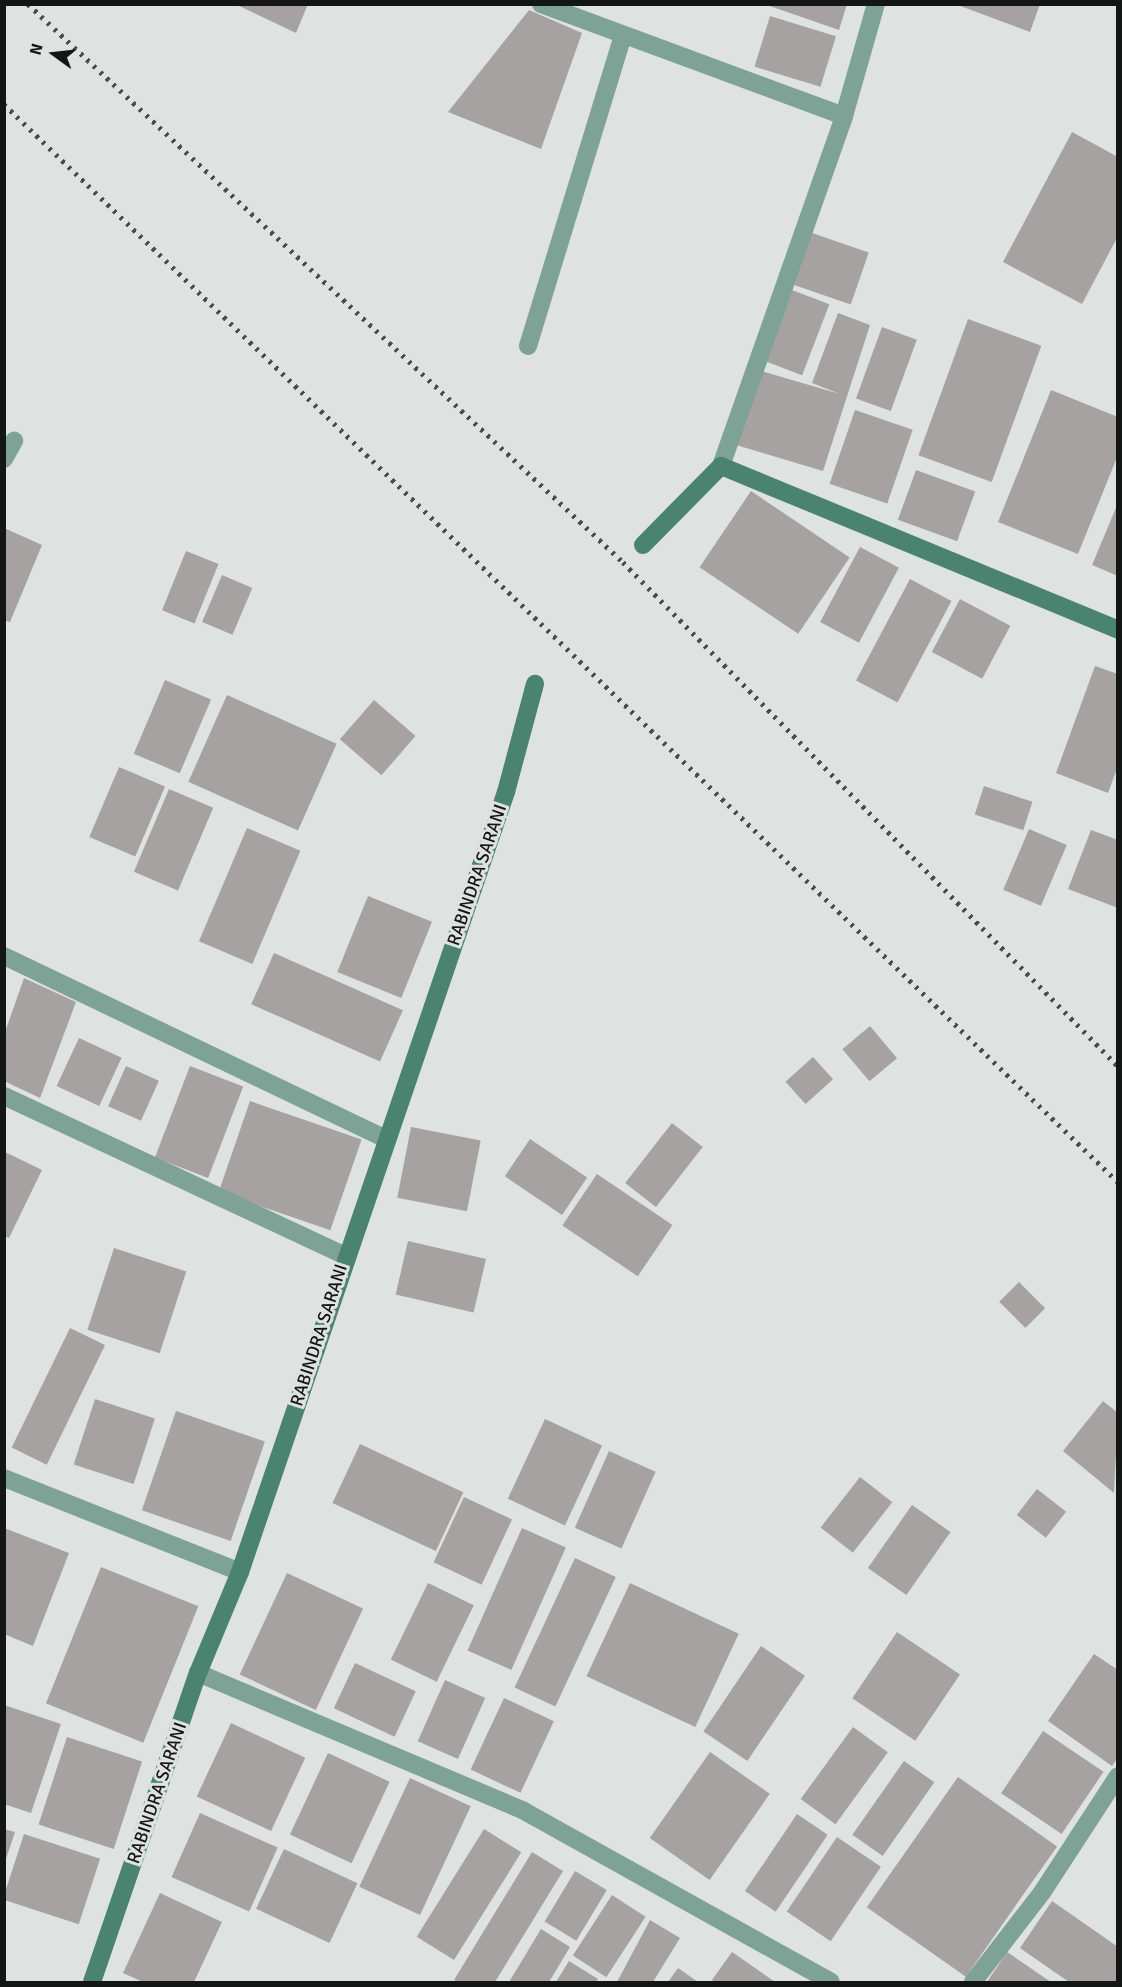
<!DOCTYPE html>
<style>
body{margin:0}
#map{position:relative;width:1122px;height:1987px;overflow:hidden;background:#dee2e1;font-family:Signika,sans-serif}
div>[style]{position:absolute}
.building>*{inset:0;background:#a6a2a2;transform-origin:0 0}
.street>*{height:18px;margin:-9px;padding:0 9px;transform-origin:9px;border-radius:9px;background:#7ea295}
.secondary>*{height:18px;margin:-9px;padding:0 9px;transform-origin:9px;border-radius:9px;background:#4a8370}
.rail>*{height:4.5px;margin-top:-2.25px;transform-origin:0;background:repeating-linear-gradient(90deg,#4c4e4d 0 3px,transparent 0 9px)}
span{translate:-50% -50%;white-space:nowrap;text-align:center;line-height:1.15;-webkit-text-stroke:6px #dee2e1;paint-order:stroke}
.street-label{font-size:18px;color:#141615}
.frame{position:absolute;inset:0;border:6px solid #141615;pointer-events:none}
.north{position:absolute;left:24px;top:24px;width:60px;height:60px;-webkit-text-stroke:4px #dee2e1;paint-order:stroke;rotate:285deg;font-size:16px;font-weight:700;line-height:24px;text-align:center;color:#141615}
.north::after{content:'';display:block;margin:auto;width:21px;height:27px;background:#141615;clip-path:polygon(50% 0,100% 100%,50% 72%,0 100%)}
</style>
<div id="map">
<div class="building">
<i style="clip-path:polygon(235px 4px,308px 4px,296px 33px)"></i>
<i style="clip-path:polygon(764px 4px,847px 4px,839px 30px)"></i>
<i style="clip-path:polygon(955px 4px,1040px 4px,1030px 32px)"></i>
<i style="clip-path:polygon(529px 10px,582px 33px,541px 149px,448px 112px)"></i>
<i style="left:770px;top:16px;width:69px;height:53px;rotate:17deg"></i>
<i style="clip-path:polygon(1072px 132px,1118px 157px,1118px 236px,1082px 304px,1003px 262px)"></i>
<i style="left:812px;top:233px;width:60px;height:55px;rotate:19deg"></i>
<i style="left:792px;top:290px;width:40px;height:76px;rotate:21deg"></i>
<i style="clip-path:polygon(838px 313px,870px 325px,823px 471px,736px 445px,758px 370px,840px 394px,812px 383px)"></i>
<i style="left:968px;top:319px;width:78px;height:145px;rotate:20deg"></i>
<i style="left:882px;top:327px;width:37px;height:76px;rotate:20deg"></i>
<i style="clip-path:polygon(1051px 390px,1118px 417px,1118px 455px,1078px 554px,998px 522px)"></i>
<i style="left:855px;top:410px;width:61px;height:78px;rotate:19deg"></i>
<i style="left:916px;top:470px;width:63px;height:53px;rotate:20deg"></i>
<i style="left:751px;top:491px;width:119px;height:92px;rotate:34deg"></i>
<i style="clip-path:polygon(1118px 503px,1118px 576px,1092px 565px)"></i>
<i style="clip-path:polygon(4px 528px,42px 545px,10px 622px,4px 620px)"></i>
<i style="left:860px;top:547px;width:44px;height:85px;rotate:28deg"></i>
<i style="left:186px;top:551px;width:35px;height:64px;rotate:22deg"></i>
<i style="left:222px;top:575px;width:33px;height:51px;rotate:23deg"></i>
<i style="left:910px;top:579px;width:47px;height:115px;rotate:28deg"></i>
<i style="left:960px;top:599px;width:57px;height:60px;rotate:28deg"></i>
<i style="clip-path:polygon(1095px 666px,1118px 674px,1118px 766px,1108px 793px,1056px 773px)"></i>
<i style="left:165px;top:680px;width:50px;height:80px;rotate:23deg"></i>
<i style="left:227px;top:695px;width:120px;height:95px;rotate:24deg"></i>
<i style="left:374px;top:700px;width:55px;height:52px;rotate:41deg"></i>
<i style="left:119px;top:767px;width:50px;height:76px;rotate:23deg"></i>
<i style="left:984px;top:786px;width:51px;height:30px;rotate:18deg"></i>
<i style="left:169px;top:789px;width:48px;height:90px;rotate:23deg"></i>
<i style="left:247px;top:828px;width:58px;height:123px;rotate:23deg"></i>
<i style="left:1029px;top:829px;width:41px;height:66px;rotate:23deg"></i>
<i style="clip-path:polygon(1091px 830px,1118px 840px,1118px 908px,1068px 889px)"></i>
<i style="left:368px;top:896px;width:69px;height:82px;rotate:22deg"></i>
<i style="left:274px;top:953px;width:141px;height:56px;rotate:24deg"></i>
<i style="clip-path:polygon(24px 978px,76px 1002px,40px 1098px,4px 1081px,4px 1035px)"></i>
<i style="left:870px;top:1026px;width:42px;height:36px;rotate:50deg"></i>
<i style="left:79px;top:1038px;width:47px;height:53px;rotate:25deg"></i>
<i style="left:813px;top:1057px;width:30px;height:37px;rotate:48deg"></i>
<i style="left:126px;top:1066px;width:36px;height:44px;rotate:24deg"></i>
<i style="left:190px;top:1066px;width:57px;height:98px;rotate:21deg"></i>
<i style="left:250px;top:1101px;width:118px;height:96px;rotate:19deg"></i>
<i style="left:672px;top:1123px;width:39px;height:76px;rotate:38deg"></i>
<i style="left:411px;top:1127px;width:71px;height:72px;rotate:11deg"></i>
<i style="left:530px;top:1139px;width:69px;height:45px;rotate:34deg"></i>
<i style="clip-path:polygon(5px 1152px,42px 1170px,9px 1238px,5px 1236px)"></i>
<i style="left:597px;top:1174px;width:91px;height:62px;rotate:34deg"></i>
<i style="left:408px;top:1241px;width:80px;height:55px;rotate:13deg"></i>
<i style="left:114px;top:1248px;width:76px;height:86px;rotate:18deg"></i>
<i style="left:1019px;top:1282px;width:37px;height:28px;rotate:45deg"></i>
<i style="left:70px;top:1328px;width:39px;height:133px;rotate:26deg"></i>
<i style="left:95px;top:1399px;width:63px;height:69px;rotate:18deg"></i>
<i style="clip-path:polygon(1103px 1401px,1118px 1413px,1114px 1493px,1063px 1451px)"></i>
<i style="left:176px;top:1411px;width:94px;height:105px;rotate:19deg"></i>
<i style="left:545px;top:1419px;width:63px;height:88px;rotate:25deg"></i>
<i style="left:360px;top:1444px;width:114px;height:65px;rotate:25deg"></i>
<i style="left:609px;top:1451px;width:51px;height:84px;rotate:24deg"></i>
<i style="left:860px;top:1477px;width:41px;height:64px;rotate:38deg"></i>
<i style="left:1037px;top:1489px;width:37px;height:33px;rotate:38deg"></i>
<i style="left:464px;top:1497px;width:53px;height:72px;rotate:25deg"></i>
<i style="left:912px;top:1505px;width:47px;height:77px;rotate:35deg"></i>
<i style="clip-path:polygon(4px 1528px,69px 1553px,33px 1646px,4px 1634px)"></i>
<i style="left:522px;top:1528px;width:48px;height:134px;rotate:24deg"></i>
<i style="left:575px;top:1558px;width:45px;height:143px;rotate:25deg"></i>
<i style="left:101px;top:1567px;width:105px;height:147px;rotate:22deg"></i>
<i style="left:287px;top:1573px;width:84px;height:112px;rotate:25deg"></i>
<i style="left:428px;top:1583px;width:51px;height:85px;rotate:26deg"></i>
<i style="left:630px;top:1583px;width:120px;height:103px;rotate:25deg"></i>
<i style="left:897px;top:1632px;width:76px;height:80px;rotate:34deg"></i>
<i style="left:761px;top:1646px;width:53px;height:103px;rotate:34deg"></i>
<i style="clip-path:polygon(1094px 1654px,1118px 1670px,1118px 1757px,1112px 1766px,1048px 1721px)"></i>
<i style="left:355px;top:1663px;width:67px;height:50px;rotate:25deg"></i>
<i style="left:445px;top:1680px;width:44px;height:67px;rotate:24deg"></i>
<i style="left:504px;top:1698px;width:55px;height:79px;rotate:25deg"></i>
<i style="clip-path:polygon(4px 1705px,61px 1724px,31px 1813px,4px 1804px)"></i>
<i style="left:231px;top:1723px;width:82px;height:81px;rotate:25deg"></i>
<i style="left:853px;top:1727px;width:43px;height:89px;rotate:36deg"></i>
<i style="left:1043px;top:1731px;width:73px;height:75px;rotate:34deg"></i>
<i style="left:67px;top:1737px;width:79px;height:92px;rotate:18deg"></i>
<i style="left:710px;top:1752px;width:73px;height:105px;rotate:35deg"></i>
<i style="left:328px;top:1753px;width:68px;height:90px;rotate:25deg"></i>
<i style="left:904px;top:1761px;width:37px;height:90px;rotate:35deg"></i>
<i style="left:958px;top:1777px;width:121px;height:159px;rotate:35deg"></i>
<i style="left:410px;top:1778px;width:67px;height:120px;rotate:25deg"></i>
<i style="left:200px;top:1813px;width:85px;height:70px;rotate:24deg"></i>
<i style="left:797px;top:1814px;width:37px;height:93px;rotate:34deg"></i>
<i style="clip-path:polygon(4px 1829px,15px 1832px,5px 1862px,4px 1861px)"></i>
<i style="left:484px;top:1829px;width:44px;height:127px;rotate:32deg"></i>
<i style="left:24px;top:1834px;width:80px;height:69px;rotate:18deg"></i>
<i style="left:837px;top:1837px;width:53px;height:90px;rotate:34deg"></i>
<i style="left:284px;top:1849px;width:81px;height:66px;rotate:25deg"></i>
<i style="clip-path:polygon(532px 1852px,563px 1871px,495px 1982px,458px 1982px,454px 1980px)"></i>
<i style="left:575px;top:1871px;width:37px;height:59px;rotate:31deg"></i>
<i style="clip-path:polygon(160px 1893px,222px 1922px,194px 1982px,143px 1982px,123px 1973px)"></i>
<i style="left:612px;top:1895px;width:40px;height:72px;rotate:33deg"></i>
<i style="clip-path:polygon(1052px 1901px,1118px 1947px,1118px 1982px,1069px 1982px,1020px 1948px)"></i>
<i style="clip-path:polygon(650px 1920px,680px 1938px,653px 1982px,617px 1982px)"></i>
<i style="clip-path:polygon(541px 1929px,570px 1947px,549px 1982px,509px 1982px)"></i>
<i style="clip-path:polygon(732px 1952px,775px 1982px,715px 1982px,712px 1980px)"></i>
<i style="clip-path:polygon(1007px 1952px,1051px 1982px,987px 1982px)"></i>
<i style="clip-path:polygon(569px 1961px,598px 1979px,596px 1982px,556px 1982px)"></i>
<i style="clip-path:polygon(678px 1968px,698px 1982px,668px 1982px)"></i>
</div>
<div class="street">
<i style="left:541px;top:4px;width:323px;rotate:20.3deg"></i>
<i style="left:528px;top:346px;width:322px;rotate:-73deg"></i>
<i style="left:4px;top:459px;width:21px;rotate:-61deg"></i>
<i style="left:721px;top:466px;width:371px;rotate:-70.6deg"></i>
<i style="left:844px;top:116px;width:116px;rotate:-74.1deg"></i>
<i style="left:4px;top:956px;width:421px;rotate:25.6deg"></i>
<i style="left:4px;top:1096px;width:377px;rotate:25.1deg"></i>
<i style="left:4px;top:1478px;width:254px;rotate:21.7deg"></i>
<i style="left:198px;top:1673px;width:354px;rotate:22.9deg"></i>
<i style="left:524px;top:1811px;width:351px;rotate:29.1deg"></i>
<i style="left:973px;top:1982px;width:115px;rotate:-52.4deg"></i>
<i style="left:1043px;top:1891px;width:137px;rotate:-56.9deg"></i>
</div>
<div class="secondary">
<i style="left:643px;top:545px;width:111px;rotate:-45.4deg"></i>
<i style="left:721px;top:466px;width:430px;rotate:22.4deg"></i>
<i style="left:92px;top:1982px;width:327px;rotate:-71.1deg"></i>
<i style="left:198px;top:1673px;width:109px;rotate:-67.4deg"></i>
<i style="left:240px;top:1572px;width:824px;rotate:-71.17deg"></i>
<i style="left:506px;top:792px;width:112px;rotate:-75deg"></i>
</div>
<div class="rail">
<i style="left:28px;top:4px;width:816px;rotate:43.16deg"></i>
<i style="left:623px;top:562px;width:706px;rotate:45.52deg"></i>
<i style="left:4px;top:104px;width:1550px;rotate:44.06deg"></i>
</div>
<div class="street-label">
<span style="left:477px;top:875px;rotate:-71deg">RABINDRA SARANI</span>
<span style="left:319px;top:1335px;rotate:-72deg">RABINDRA SARANI</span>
<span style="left:157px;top:1793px;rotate:-71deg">RABINDRA SARANI</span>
</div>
<div class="frame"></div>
<div class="north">N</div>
</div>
